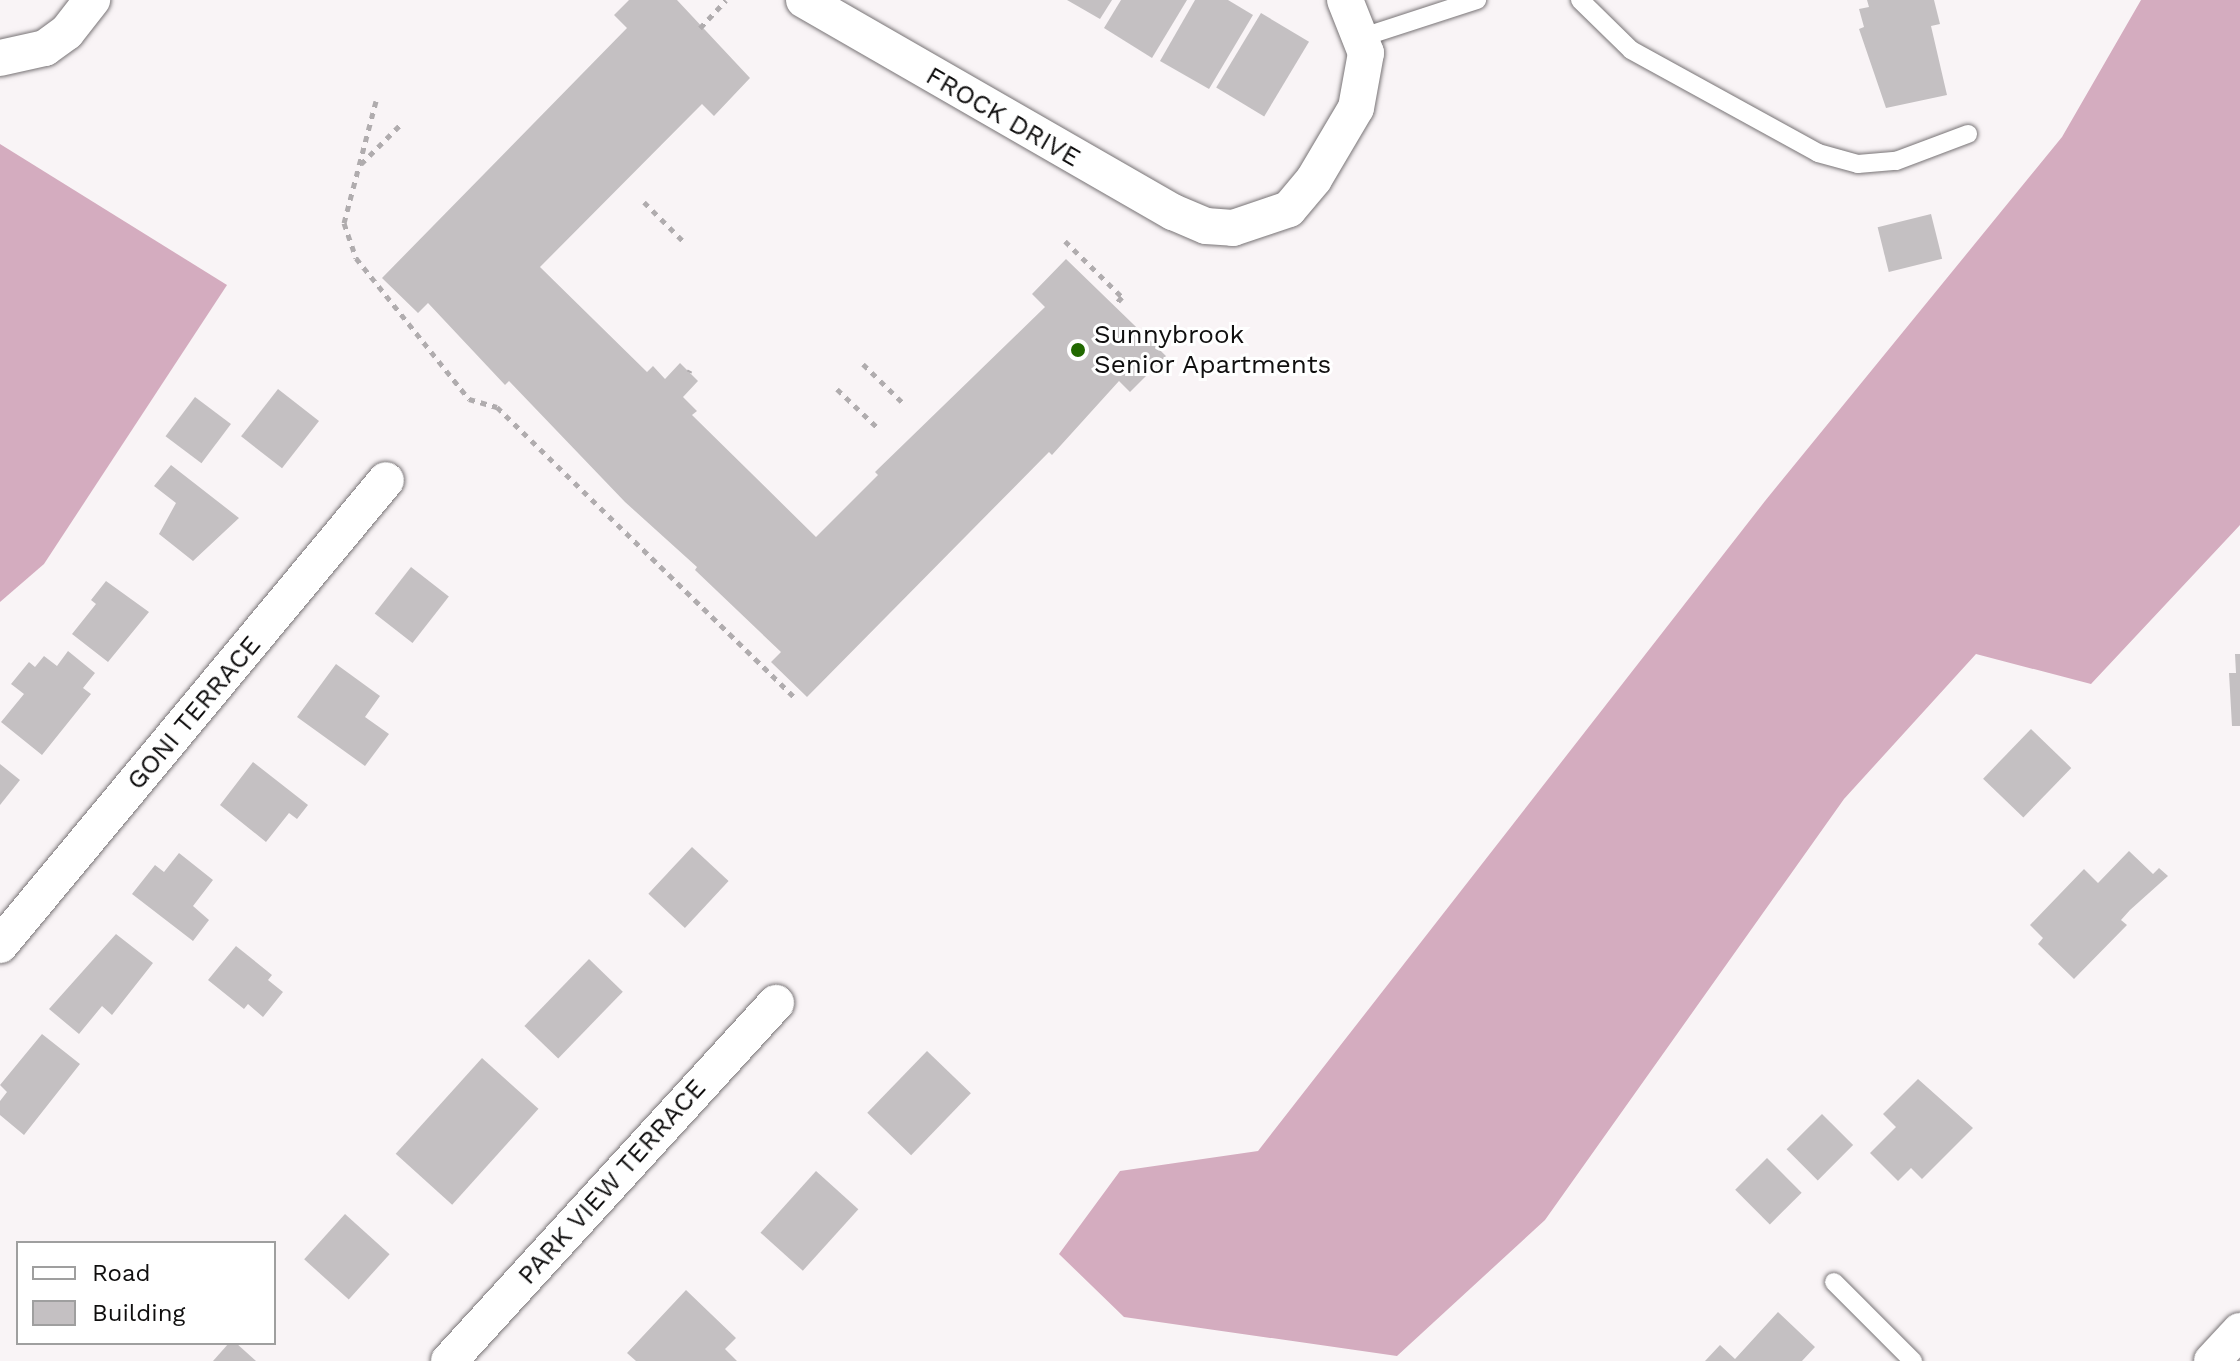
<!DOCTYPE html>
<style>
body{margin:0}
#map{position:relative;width:2240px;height:1361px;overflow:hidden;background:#f9f4f6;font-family:"Work Sans",sans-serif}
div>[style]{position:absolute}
.forest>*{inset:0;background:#d4acbf}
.building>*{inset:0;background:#c4c0c2;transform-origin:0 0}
.path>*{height:5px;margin-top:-2.5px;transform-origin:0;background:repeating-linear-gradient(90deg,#b0acae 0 6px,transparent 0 12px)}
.roads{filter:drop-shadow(0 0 2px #787476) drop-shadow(0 0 2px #787476)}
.lane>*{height:18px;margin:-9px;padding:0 9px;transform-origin:9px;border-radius:9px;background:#fff}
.street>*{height:36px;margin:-18px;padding:0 18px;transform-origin:18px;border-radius:18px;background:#fff}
.dots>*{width:22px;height:22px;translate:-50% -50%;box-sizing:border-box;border:4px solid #fff;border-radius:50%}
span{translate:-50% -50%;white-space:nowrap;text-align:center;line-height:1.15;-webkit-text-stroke:6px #fff;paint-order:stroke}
.street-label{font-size:26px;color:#100f0f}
.poi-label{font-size:26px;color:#100f0f}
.left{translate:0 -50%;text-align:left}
.legend{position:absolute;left:16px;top:1241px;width:260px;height:104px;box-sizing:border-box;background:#fff;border:2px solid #9f9f9f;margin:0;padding:10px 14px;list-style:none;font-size:24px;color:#100f0f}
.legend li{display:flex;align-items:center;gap:16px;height:40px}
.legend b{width:40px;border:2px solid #9f9f9f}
</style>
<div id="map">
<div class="forest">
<i style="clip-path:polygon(2141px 0,2240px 0,2240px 525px,2091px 684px,1976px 654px,1844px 799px,1545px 1220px,1397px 1356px,1124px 1317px,1059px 1254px,1120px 1171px,1258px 1151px,1765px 501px,2062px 137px)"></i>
<i style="clip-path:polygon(0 144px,227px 285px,44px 564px,0 602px)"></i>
</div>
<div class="building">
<i style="clip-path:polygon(629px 0,677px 0,750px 78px,714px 116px,702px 104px,540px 267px,647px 372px,653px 366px,665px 379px,680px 363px,698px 381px,683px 397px,697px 411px,692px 415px,816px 537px,878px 475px,875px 472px,1045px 307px,1032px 294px,1066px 259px,1166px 356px,1130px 392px,1119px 381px,1052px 455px,1049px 452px,807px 697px,771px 662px,781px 652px,695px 570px,697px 567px,625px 502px,509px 381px,505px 385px,428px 303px,418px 313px,382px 278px,627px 28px,614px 15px)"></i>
<i style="clip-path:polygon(1067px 0,1112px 0,1100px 19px)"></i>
<i style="clip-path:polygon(1121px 0,1187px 0,1152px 58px,1104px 28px)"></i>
<i style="clip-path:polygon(1195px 0,1228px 0,1253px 15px,1209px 89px,1160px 61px)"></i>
<i style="clip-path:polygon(1867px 0,1934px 0,1940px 24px,1931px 26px,1947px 95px,1886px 108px,1859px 29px,1864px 27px,1859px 9px,1869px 7px)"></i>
<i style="left:1261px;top:13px;width:56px;height:87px;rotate:31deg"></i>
<i style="left:1931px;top:214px;width:46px;height:55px;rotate:76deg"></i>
<i style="left:278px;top:389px;width:52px;height:60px;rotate:38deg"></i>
<i style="left:195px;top:397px;width:45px;height:49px;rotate:37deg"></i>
<i style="clip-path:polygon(171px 465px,239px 518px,193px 561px,159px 534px,176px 503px,154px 486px)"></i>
<i style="left:411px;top:567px;width:48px;height:59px;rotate:38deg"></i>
<i style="clip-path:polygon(106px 581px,149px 612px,108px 662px,72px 634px,96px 604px,91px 600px)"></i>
<i style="clip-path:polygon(68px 651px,95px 673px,83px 688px,91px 694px,42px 755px,1px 722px,24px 694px,11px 684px,29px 662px,35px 667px,44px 656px,57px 666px)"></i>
<i style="clip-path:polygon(2235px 654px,2240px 654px,2240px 726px,2232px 726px,2229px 673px,2236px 673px)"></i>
<i style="clip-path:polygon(336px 664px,380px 696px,365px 717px,389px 734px,365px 766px,297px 717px)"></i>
<i style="left:2031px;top:729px;width:56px;height:69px;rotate:44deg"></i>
<i style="clip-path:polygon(253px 762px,308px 805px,297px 819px,289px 813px,266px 842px,220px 805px)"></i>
<i style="clip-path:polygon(0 764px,20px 780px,0 805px)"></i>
<i style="left:692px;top:847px;width:50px;height:64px;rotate:43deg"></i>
<i style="clip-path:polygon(2129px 851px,2153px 874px,2159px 868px,2168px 876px,2130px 910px,2121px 920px,2127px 925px,2074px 979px,2038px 944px,2043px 938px,2030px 925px,2084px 869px,2098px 883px)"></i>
<i style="clip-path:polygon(179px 853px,213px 880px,193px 906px,209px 920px,193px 941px,132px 894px,155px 865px,164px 872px)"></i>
<i style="clip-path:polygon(116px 934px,153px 963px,112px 1015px,102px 1006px,79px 1034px,49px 1009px)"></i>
<i style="clip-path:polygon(236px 946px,272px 975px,268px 980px,283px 992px,263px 1017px,248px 1004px,244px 1009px,208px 980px)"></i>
<i style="left:589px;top:959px;width:47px;height:93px;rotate:44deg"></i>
<i style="clip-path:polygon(42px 1034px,80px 1064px,24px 1135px,0 1115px,0 1101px,7px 1092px,0 1085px)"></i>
<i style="left:927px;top:1051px;width:61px;height:86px;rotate:44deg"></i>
<i style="left:482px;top:1058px;width:76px;height:129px;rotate:42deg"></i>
<i style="clip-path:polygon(1918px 1079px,1973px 1128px,1922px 1179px,1911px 1168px,1898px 1181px,1870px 1153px,1896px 1127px,1883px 1114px)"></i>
<i style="left:1822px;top:1114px;width:44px;height:50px;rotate:45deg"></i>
<i style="left:1767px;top:1158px;width:49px;height:45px;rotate:45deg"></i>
<i style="left:816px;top:1171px;width:57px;height:83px;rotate:42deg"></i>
<i style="left:345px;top:1214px;width:60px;height:61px;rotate:42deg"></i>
<i style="clip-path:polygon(686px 1290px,736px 1338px,725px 1349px,737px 1361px,636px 1361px,627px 1353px)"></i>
<i style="clip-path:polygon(1778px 1312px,1815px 1347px,1802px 1361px,1705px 1361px,1720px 1345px,1735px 1359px)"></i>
<i style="clip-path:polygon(229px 1343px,236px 1343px,256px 1361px,213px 1361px)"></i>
</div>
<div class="path">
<i style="left:700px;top:28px;width:38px;rotate:-47deg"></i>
<i style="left:376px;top:101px;width:126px;rotate:104.7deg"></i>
<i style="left:344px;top:223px;width:37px;rotate:71deg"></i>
<i style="left:356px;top:258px;width:181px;rotate:51.3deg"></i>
<i style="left:469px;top:399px;width:29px;rotate:16deg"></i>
<i style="left:497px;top:407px;width:415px;rotate:44.3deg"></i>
<i style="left:361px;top:164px;width:55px;rotate:-45deg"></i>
<i style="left:644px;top:202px;width:57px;rotate:45deg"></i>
<i style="left:1065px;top:241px;width:80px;rotate:44.5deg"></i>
<i style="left:1122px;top:297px;width:12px;rotate:132deg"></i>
<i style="left:863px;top:364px;width:57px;rotate:44.3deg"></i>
<i style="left:689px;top:372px;width:2px;rotate:-63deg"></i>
<i style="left:837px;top:389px;width:59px;rotate:43.6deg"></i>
</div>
<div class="roads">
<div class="lane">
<i style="left:1580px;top:0;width:71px;rotate:44.4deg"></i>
<i style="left:1631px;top:50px;width:213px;rotate:28.8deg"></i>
<i style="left:1818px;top:153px;width:41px;rotate:15.4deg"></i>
<i style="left:1858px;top:164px;width:38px;rotate:-5deg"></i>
<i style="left:1896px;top:161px;width:77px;rotate:-20.6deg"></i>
<i style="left:1363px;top:37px;width:120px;rotate:-18deg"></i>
<i style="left:1834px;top:1282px;width:112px;rotate:45deg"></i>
</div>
<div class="street">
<i style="left:804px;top:0;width:426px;rotate:29.9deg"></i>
<i style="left:1173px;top:212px;width:36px;rotate:23deg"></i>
<i style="left:1206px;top:226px;width:27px;rotate:4deg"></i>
<i style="left:1233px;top:228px;width:59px;rotate:-18.7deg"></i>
<i style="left:1289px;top:209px;width:39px;rotate:-50deg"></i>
<i style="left:1314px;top:179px;width:82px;rotate:-59.4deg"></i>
<i style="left:1356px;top:108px;width:56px;rotate:-79.7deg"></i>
<i style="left:1366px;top:53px;width:57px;rotate:-111.6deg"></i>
<i style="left:0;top:58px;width:46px;rotate:-12.5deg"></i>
<i style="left:45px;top:48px;width:27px;rotate:-36deg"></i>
<i style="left:67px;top:32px;width:41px;rotate:-52deg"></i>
<i style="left:0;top:945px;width:604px;rotate:-50.3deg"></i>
<i style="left:449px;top:1361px;width:485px;rotate:-47.6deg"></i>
<i style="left:2212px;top:1361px;width:41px;rotate:-47deg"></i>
</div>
</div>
<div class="dots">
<i style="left:1078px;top:350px;background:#216800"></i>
</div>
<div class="street-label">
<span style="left:1003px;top:117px;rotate:30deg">FROCK DRIVE</span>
<span style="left:194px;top:713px;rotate:-50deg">GONI TERRACE</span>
<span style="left:612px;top:1182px;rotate:-48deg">PARK VIEW TERRACE</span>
</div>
<div class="poi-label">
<span class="left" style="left:1094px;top:350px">Sunnybrook<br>Senior Apartments</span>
</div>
<ul class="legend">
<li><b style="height:10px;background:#fff"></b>Road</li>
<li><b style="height:22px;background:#c4c0c2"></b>Building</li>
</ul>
</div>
